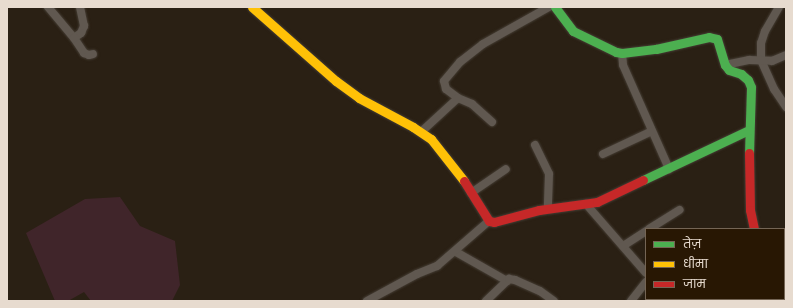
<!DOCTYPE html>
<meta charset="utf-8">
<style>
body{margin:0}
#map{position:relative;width:793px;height:308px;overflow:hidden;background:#2a2014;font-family:Poppins,"Noto Sans Devanagari",sans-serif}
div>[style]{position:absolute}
.green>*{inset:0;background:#40252a}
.roads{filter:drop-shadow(0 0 1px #453d34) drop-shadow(0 0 1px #453d34)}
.street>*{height:8px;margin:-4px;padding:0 4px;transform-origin:4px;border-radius:4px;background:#605850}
.fast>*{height:9px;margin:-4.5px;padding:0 4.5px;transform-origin:4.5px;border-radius:4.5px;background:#4caf50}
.slow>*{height:9px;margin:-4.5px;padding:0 4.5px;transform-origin:4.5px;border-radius:4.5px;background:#ffc107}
.jam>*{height:9px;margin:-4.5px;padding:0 4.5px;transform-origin:4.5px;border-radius:4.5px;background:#c62828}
span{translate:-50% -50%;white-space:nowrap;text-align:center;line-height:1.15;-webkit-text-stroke:4px #281703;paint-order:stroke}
.frame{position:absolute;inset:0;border:8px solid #e7dbcf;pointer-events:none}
.legend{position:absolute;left:645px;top:228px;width:140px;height:72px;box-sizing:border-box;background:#281703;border:1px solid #746555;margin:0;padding:5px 7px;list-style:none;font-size:12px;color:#e7dbcf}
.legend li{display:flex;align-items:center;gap:8px;height:20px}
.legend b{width:20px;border:1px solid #746555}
</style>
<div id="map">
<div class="green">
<i style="clip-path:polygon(120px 197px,140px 226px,175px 241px,180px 285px,172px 301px,91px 301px,84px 292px,68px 301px,55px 301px,26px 233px,85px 199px)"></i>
</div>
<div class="roads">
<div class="street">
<i style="left:48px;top:7px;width:40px;rotate:50deg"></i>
<i style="left:74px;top:38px;width:18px;rotate:56deg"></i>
<i style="left:84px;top:53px;width:5px;rotate:22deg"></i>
<i style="left:89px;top:55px;width:4px;rotate:-14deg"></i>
<i style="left:779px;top:7px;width:28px;rotate:120deg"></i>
<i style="left:765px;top:31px;width:13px;rotate:108deg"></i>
<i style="left:761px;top:43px;width:17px;rotate:90deg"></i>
<i style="left:761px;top:60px;width:32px;rotate:66deg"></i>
<i style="left:774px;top:89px;width:22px;rotate:56deg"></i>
<i style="left:74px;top:38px;width:9px;rotate:-36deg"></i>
<i style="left:81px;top:33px;width:8px;rotate:-67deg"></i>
<i style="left:84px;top:26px;width:19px;rotate:-102deg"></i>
<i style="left:622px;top:53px;width:12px;rotate:85deg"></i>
<i style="left:623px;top:65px;width:114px;rotate:66.1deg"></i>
<i style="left:725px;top:65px;width:25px;rotate:-12deg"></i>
<i style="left:749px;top:60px;width:23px;rotate:2deg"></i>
<i style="left:772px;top:61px;width:15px;rotate:-23deg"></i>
<i style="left:492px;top:122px;width:27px;rotate:-138deg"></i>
<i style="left:472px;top:104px;width:15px;rotate:-157deg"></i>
<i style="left:458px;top:98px;width:15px;rotate:-143deg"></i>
<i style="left:446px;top:89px;width:8px;rotate:-104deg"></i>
<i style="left:444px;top:81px;width:25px;rotate:-50deg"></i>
<i style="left:460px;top:62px;width:29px;rotate:-38deg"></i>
<i style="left:483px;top:44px;width:76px;rotate:-29.3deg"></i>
<i style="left:421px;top:132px;width:50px;rotate:-42.6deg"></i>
<i style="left:535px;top:145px;width:32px;rotate:64deg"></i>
<i style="left:549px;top:174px;width:35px;rotate:92deg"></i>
<i style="left:603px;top:154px;width:54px;rotate:-25.1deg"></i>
<i style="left:471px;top:193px;width:42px;rotate:-34.4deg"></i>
<i style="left:586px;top:204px;width:91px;rotate:49deg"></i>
<i style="left:649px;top:229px;width:36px;rotate:-32deg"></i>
<i style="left:623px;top:246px;width:27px;rotate:-33deg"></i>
<i style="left:456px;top:252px;width:59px;rotate:29.6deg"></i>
<i style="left:784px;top:266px;width:3px;rotate:45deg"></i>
<i style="left:784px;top:285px;width:2px;rotate:-27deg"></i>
<i style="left:367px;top:301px;width:57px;rotate:-28.4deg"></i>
<i style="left:417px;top:274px;width:22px;rotate:-22deg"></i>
<i style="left:437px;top:266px;width:69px;rotate:-40.9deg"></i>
<i style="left:486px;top:301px;width:32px;rotate:-44deg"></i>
<i style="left:509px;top:279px;width:6px;rotate:9deg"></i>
<i style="left:515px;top:280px;width:27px;rotate:24deg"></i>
<i style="left:540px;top:291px;width:17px;rotate:36deg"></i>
<i style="left:631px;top:301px;width:24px;rotate:-52deg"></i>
<i style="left:767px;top:301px;width:3px;rotate:-45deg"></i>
</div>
<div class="fast">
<i style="left:555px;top:7px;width:30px;rotate:53deg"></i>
<i style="left:573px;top:31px;width:48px;rotate:26deg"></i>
<i style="left:616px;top:52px;width:6px;rotate:9deg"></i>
<i style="left:622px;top:53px;width:34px;rotate:-7deg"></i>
<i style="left:656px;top:49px;width:54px;rotate:-12.8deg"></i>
<i style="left:709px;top:37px;width:8px;rotate:14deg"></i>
<i style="left:717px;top:39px;width:27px;rotate:73deg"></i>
<i style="left:725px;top:65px;width:6px;rotate:51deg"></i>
<i style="left:729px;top:70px;width:13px;rotate:18deg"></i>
<i style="left:741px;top:74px;width:9px;rotate:41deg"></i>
<i style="left:748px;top:80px;width:8px;rotate:67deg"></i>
<i style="left:751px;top:87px;width:66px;rotate:91.7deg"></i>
<i style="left:643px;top:180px;width:117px;rotate:-25.3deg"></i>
</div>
<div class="slow">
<i style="left:252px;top:7px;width:112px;rotate:41.4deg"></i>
<i style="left:336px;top:81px;width:29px;rotate:36deg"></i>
<i style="left:359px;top:98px;width:61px;rotate:28.2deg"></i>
<i style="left:413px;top:127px;width:22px;rotate:34deg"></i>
<i style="left:431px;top:139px;width:53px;rotate:51.8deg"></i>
</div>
<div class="jam">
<i style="left:749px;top:153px;width:57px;rotate:89deg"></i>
<i style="left:750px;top:210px;width:19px;rotate:78deg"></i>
<i style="left:464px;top:181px;width:47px;rotate:58deg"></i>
<i style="left:489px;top:221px;width:5px;rotate:11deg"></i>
<i style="left:494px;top:222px;width:47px;rotate:-14.9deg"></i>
<i style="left:539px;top:210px;width:59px;rotate:-7.9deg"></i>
<i style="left:597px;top:202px;width:51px;rotate:-25.6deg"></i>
</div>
</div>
<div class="frame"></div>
<ul class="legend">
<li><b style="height:5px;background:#4caf50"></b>तेज़</li>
<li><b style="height:5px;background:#ffc107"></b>धीमा</li>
<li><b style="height:5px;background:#c62828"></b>जाम</li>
</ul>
</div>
